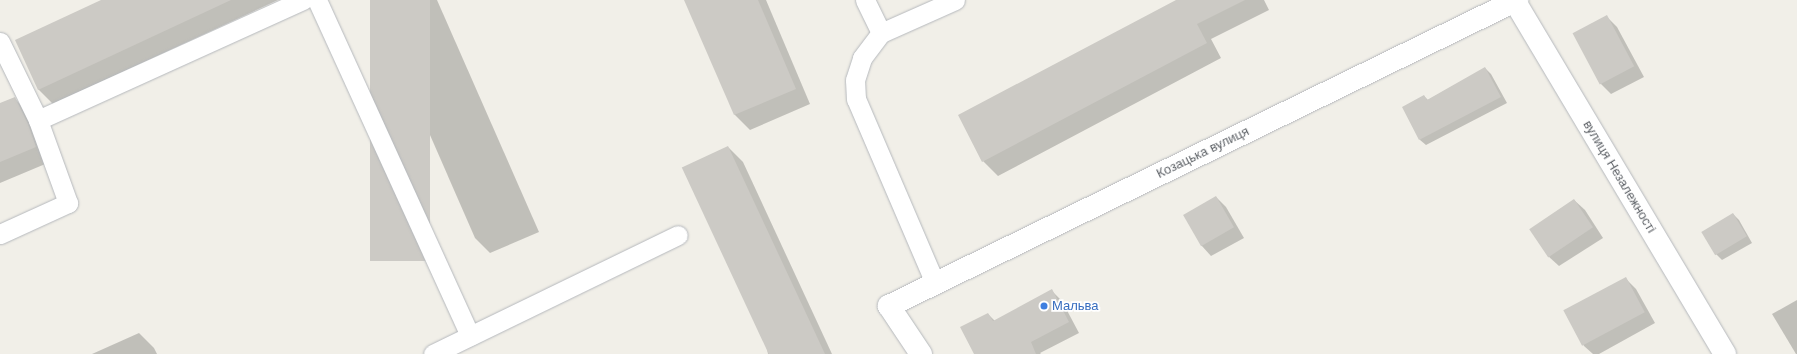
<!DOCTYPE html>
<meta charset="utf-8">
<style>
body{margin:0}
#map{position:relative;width:1797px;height:354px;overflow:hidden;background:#f1efe8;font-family:Arial,sans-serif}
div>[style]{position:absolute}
.shadow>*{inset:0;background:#0003}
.building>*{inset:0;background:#cccac5;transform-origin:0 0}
.roads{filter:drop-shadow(0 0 1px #b5b8bc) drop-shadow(0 0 1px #b5b8bc)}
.lane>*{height:19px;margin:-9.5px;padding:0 9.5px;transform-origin:9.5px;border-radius:9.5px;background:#fff}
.street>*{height:22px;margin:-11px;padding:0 11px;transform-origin:11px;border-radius:11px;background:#fff}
.dots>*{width:11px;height:11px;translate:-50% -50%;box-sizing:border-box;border:2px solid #fff;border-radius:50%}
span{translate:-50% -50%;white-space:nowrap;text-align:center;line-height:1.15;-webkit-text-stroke:3.5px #fff;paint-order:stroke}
.street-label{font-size:13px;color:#5f6368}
.shop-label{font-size:13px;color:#366cbe}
.left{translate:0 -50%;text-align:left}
</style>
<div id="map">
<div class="shadow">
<i style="clip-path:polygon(104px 0,278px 0,53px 104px,38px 89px)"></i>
<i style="clip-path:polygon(371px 0,437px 0,539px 232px,490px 253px,475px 238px)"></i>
<i style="clip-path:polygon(685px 0,766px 0,810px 104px,750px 130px,735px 115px)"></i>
<i style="clip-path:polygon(1178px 0,1264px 0,1269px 10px,1211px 39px,1221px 58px,998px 176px,983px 161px)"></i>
<i style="clip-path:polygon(1607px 17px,1617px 27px,1644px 77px,1611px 94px,1601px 84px)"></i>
<i style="clip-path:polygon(1485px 68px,1491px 74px,1507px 103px,1426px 145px,1420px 140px,1424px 96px,1428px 100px)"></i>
<i style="clip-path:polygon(14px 98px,29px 113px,50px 162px,0 183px,0 104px)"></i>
<i style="clip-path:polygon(728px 147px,743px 162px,832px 354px,768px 354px)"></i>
<i style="clip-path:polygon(1216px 197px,1226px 207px,1244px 238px,1211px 256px,1201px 245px)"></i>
<i style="clip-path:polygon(1574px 200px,1585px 210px,1603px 238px,1559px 266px,1548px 256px)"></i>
<i style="clip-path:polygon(1733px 214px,1739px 220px,1752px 243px,1722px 260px,1716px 254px)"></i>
<i style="clip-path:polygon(1626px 279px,1636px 289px,1655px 323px,1599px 354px,1593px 354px,1584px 346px,1565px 312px)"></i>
<i style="clip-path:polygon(1052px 291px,1062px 301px,1079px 333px,1040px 353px,1041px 354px,975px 354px,988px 314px,995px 321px)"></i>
<i style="clip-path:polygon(1797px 300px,1797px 354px,1796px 354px,1772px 314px)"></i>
<i style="clip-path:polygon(139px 333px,154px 348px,157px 354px,92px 354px)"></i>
</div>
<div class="building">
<i style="clip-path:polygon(101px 0,231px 0,38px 90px,15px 40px)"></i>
<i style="left:370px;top:0;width:60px;height:261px"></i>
<i style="clip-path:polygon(684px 0,758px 0,796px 89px,734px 115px)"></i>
<i style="clip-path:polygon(1176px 0,1245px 0,1197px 24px,1207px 43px,982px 162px,958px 115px)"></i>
<i style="left:1607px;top:15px;width:58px;height:39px;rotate:62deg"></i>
<i style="clip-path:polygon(1485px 67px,1501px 97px,1419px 140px,1402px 107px,1424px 95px,1427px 100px)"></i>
<i style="clip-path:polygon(15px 97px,28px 124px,36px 147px,0 162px,0 103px)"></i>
<i style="left:728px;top:146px;width:230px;height:51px;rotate:65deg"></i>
<i style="left:1216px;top:196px;width:36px;height:38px;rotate:60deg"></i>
<i style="left:1574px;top:199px;width:34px;height:54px;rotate:56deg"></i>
<i style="left:1733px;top:213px;width:27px;height:37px;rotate:59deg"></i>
<i style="left:1626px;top:277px;width:40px;height:71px;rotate:62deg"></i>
<i style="clip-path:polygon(1052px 289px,1069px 322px,1031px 342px,1036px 354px,974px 354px,960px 327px,988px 313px,993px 321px)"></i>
</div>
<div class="roads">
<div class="lane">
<i style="left:317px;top:0;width:369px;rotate:65.5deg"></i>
<i style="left:865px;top:0;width:37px;rotate:64deg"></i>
<i style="left:0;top:42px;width:87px;rotate:64deg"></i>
<i style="left:38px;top:120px;width:291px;rotate:-24.4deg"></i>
<i style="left:0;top:234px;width:75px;rotate:-24.5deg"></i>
<i style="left:68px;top:203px;width:88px;rotate:-109.9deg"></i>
<i style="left:935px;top:283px;width:200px;rotate:-113.2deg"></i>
<i style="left:856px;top:99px;width:19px;rotate:-93deg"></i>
<i style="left:855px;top:80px;width:23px;rotate:-72deg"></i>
<i style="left:862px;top:58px;width:31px;rotate:-53deg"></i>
<i style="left:881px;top:33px;width:81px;rotate:-24deg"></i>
<i style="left:433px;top:354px;width:272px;rotate:-25.9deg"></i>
</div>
<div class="street">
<i style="left:1514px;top:0;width:412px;rotate:59.2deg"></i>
<i style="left:921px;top:354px;width:58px;rotate:-123.7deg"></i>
<i style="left:889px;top:306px;width:699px;rotate:-25.98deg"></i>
</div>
</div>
<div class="dots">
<i style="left:1044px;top:306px;background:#3f7fe0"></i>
</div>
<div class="street-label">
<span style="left:1203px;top:153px;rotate:-26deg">Козацька вулиця</span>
<span style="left:1619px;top:177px;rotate:59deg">вулиця Незалежності</span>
</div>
<div class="shop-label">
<span class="left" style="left:1052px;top:306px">Мальва</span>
</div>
</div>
